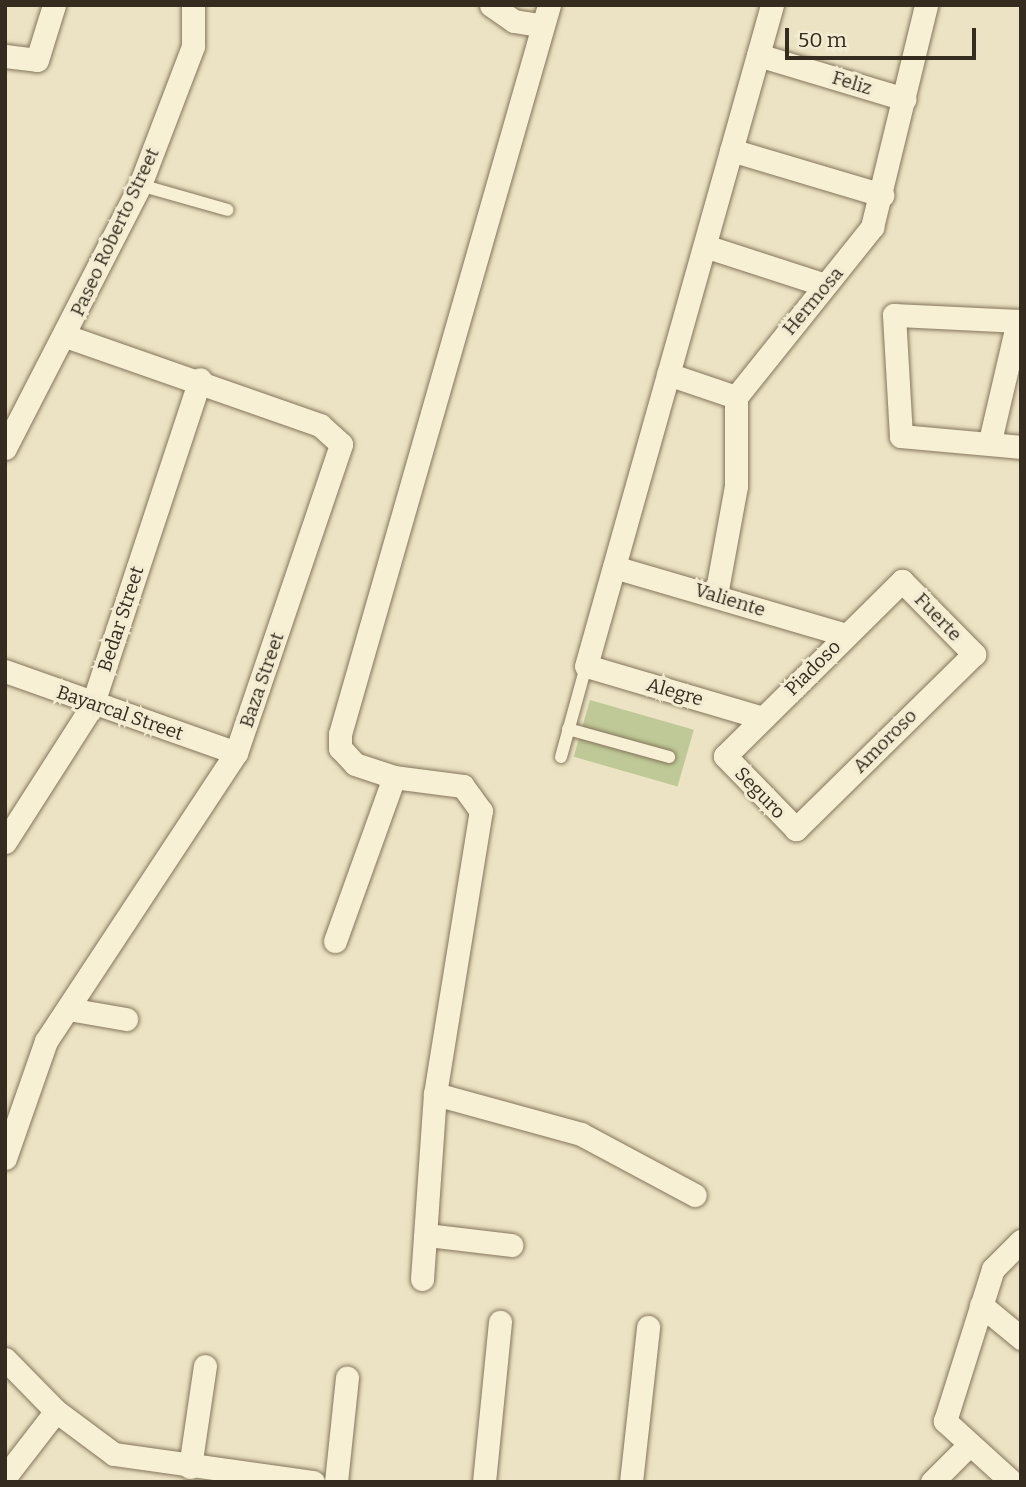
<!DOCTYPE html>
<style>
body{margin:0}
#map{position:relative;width:1026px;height:1487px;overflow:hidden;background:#ebe3c3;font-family:Bitter,serif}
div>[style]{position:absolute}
.green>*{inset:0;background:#bfc997;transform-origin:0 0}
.roads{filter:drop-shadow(0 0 2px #84755b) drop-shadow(0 0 2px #84755b)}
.service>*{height:12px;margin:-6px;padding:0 6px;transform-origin:6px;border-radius:6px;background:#f7f0d5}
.minor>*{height:23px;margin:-11.5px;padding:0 11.5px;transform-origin:11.5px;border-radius:11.5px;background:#f7f0d5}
span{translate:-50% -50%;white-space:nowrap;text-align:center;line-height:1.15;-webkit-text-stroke:6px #f3ecd2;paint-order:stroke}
.street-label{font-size:19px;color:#352b1e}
.frame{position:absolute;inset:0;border:7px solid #352b1e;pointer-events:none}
.scale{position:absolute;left:785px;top:28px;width:191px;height:32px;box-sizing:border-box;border:4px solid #352b1e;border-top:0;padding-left:9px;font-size:21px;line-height:24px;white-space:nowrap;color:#352b1e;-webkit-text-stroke:5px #f3ecd2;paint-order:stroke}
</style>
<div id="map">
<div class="green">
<i style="left:590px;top:700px;width:108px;height:59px;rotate:16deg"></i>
</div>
<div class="roads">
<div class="service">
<i style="left:140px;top:185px;width:91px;rotate:15.9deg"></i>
<i style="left:568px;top:729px;width:105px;rotate:15.5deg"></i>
<i style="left:561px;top:757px;width:94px;rotate:-74.6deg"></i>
</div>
<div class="minor">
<i style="left:491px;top:5px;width:28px;rotate:35deg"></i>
<i style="left:514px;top:21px;width:26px;rotate:9deg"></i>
<i style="left:758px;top:55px;width:153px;rotate:16.7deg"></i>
<i style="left:5px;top:56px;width:32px;rotate:7deg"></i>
<i style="left:37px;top:60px;width:58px;rotate:-72.8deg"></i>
<i style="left:731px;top:150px;width:158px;rotate:16.6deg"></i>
<i style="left:705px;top:246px;width:126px;rotate:18deg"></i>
<i style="left:668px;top:374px;width:72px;rotate:18.7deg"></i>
<i style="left:990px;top:441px;width:123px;rotate:-76.9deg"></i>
<i style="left:1018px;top:321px;width:124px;rotate:-177.2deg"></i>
<i style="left:894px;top:315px;width:121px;rotate:86.7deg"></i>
<i style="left:901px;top:436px;width:121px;rotate:5.2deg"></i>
<i style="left:5px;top:448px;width:296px;rotate:-62.8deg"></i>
<i style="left:140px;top:185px;width:149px;rotate:-69.1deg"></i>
<i style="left:193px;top:46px;width:41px;rotate:-90deg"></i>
<i style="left:614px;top:567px;width:242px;rotate:16.3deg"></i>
<i style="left:902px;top:581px;width:103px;rotate:45.4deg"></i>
<i style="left:974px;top:654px;width:250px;rotate:135.5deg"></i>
<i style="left:796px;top:829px;width:102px;rotate:-134.2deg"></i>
<i style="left:725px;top:756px;width:249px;rotate:-44.7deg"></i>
<i style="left:716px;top:595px;width:111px;rotate:-79.6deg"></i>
<i style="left:736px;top:486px;width:89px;rotate:-90deg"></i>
<i style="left:736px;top:397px;width:218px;rotate:-51.3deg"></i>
<i style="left:872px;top:227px;width:228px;rotate:-76.3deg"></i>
<i style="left:5px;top:671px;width:245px;rotate:19.5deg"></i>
<i style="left:763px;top:718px;width:184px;rotate:-163.6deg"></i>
<i style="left:586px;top:666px;width:687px;rotate:-74.28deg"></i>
<i style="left:5px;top:842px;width:161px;rotate:-57.4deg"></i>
<i style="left:92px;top:706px;width:344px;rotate:-71.7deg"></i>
<i style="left:335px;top:941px;width:174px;rotate:-70.2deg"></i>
<i style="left:68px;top:1009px;width:59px;rotate:9.8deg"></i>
<i style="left:435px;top:1094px;width:151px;rotate:15.3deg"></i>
<i style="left:581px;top:1134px;width:129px;rotate:28.2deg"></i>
<i style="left:5px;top:1158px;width:124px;rotate:-70.7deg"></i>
<i style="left:46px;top:1041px;width:345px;rotate:-56.6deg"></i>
<i style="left:236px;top:753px;width:326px;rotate:-71.2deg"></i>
<i style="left:341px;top:444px;width:28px;rotate:-138deg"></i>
<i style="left:320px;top:425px;width:269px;rotate:-160.7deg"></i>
<i style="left:427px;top:1235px;width:85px;rotate:6.8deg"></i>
<i style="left:422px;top:1279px;width:185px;rotate:-86deg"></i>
<i style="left:435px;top:1094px;width:287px;rotate:-80.8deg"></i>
<i style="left:481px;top:811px;width:31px;rotate:-126deg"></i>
<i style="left:463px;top:786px;width:70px;rotate:-172.6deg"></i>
<i style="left:394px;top:777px;width:41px;rotate:-161.6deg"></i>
<i style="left:355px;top:764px;width:22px;rotate:-133deg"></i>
<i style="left:340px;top:748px;width:14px;rotate:-90deg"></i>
<i style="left:340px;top:734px;width:758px;rotate:-74deg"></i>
<i style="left:981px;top:1305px;width:52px;rotate:39.5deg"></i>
<i style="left:5px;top:1359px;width:73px;rotate:45.6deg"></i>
<i style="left:56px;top:1411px;width:72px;rotate:36.6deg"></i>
<i style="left:114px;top:1454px;width:201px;rotate:8deg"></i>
<i style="left:190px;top:1467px;width:102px;rotate:-81.6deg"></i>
<i style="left:5px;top:1477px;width:83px;rotate:-52.3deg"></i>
<i style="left:336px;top:1482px;width:105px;rotate:-84deg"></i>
<i style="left:484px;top:1482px;width:161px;rotate:-84.3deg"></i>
<i style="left:631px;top:1482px;width:156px;rotate:-83.7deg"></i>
<i style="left:932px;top:1482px;width:51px;rotate:-45deg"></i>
<i style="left:1012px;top:1482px;width:91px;rotate:-137.7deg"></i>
<i style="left:945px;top:1421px;width:159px;rotate:-72.5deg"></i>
<i style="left:993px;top:1269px;width:40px;rotate:-45deg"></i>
</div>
</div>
<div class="street-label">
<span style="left:852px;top:83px;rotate:17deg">Feliz</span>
<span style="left:115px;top:232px;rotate:-65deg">Paseo Roberto Street</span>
<span style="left:813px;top:301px;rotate:-50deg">Hermosa</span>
<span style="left:730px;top:600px;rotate:17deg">Valiente</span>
<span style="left:938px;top:617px;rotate:46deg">Fuerte</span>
<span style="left:121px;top:619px;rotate:-72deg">Bedar Street</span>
<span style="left:813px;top:668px;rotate:-45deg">Piadoso</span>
<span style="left:262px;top:680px;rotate:-71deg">Baza Street</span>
<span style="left:675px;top:692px;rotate:16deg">Alegre</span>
<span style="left:120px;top:713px;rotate:19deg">Bayarcal Street</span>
<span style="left:885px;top:741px;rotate:-45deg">Amoroso</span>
<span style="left:760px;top:793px;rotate:46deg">Seguro</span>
</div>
<div class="frame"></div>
<div class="scale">50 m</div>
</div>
